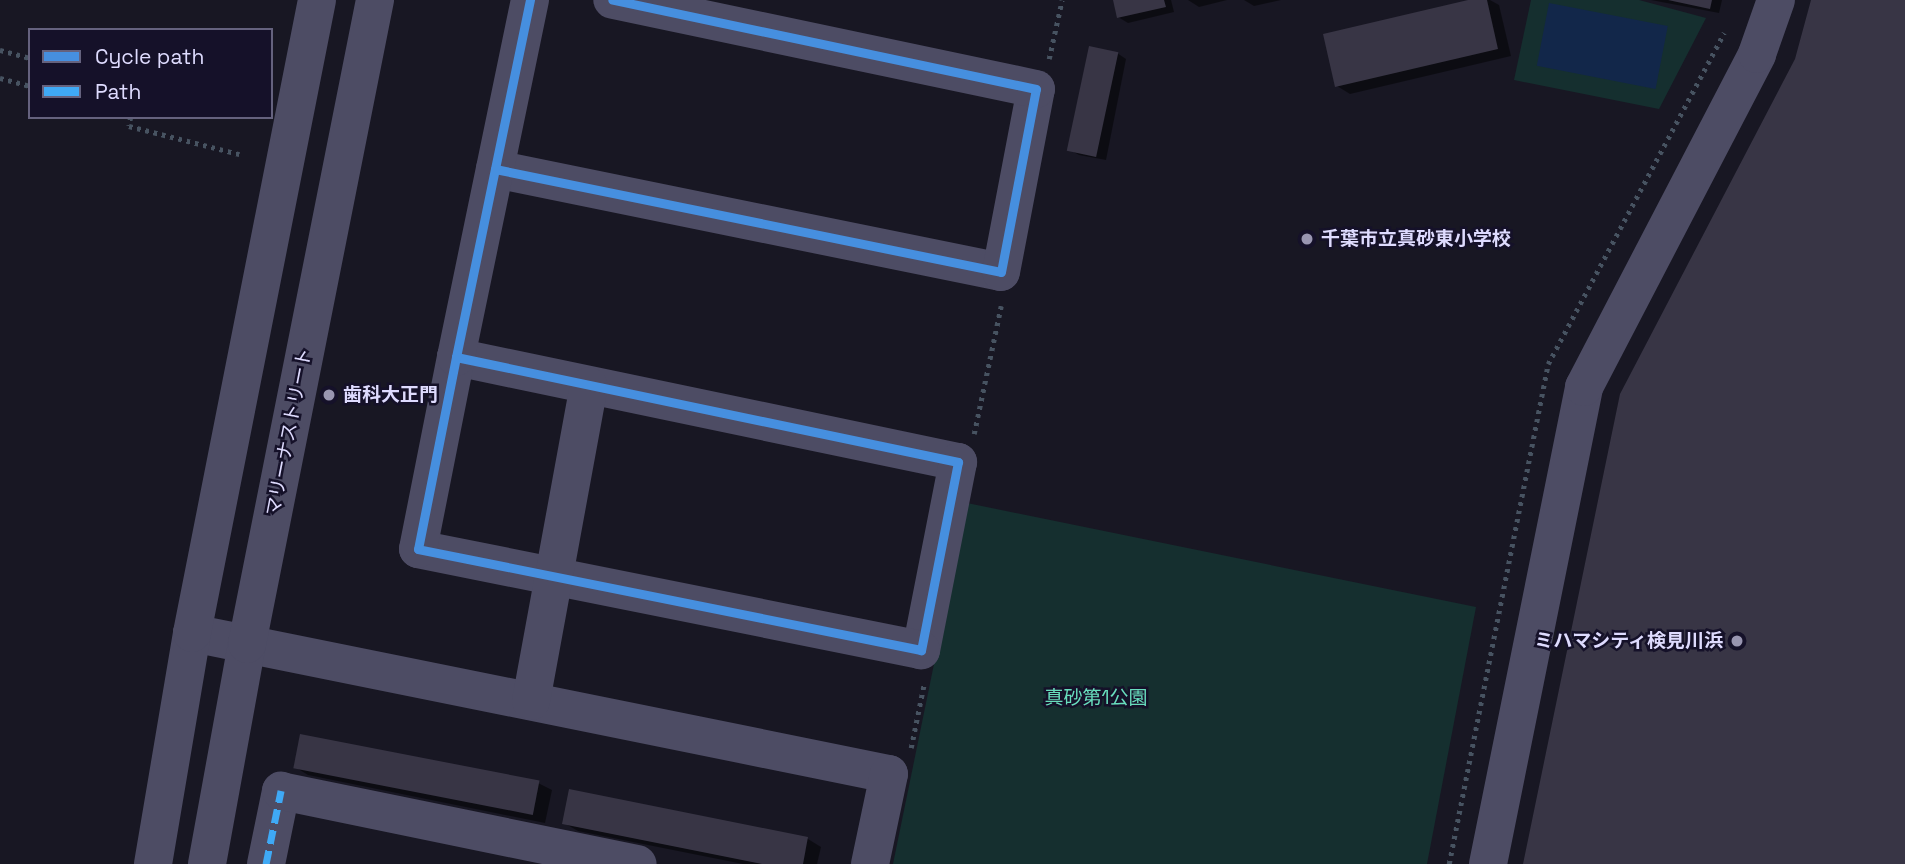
<!DOCTYPE html>
<meta charset="utf-8">
<style>
body{margin:0}
#map{position:relative;width:1905px;height:864px;overflow:hidden;background:#181723;font-family:"Space Grotesk","Noto Sans JP",sans-serif}
div>[style]{position:absolute}
.green>*{inset:0;background:#152f2f}
.water>*{inset:0;background:#12274a;transform-origin:0 0}
.shadow>*{inset:0;background:#0007}
.building>*{inset:0;background:#383545;transform-origin:0 0}
.path>*{height:4.5px;margin-top:-2.25px;transform-origin:0;background:repeating-linear-gradient(90deg,#475361 0 3.5px,transparent 0 8.5px)}
.minor>*{height:38px;margin:-19px;padding:0 19px;transform-origin:19px;border-radius:19px;background:#4d4c64}
.quiet>*{height:7px;margin-top:-3.5px;transform-origin:0;background:repeating-linear-gradient(90deg,#3fa9f5 0 14px,transparent 0 21px)}
.cycleway>*{height:9px;margin:-4.5px;padding:0 4.5px;transform-origin:4.5px;border-radius:4.5px;background:#468fdf}
.dots>*{width:19px;height:19px;translate:-50% -50%;box-sizing:border-box;border:4px solid #151129;border-radius:50%}
span{translate:-50% -50%;white-space:nowrap;text-align:center;line-height:1.15;-webkit-text-stroke:5px #151129;paint-order:stroke}
.poi-label{font-size:19px;color:#dedbfe;font-weight:700}
.left{translate:0 -50%;text-align:left}
.right{translate:-100% -50%;text-align:right}
.street-label{font-size:19px;color:#dedbfe}
.park-label{font-size:19px;color:#68ddbd}
.legend{position:absolute;left:28px;top:28px;width:245px;height:91px;box-sizing:border-box;background:#151129;border:2px solid #65627e;margin:0;padding:9px 12px;list-style:none;font-size:21px;color:#dedbfe}
.legend li{display:flex;align-items:center;gap:14px;height:35px}
.legend b{width:35px;border:2px solid #65627e}
</style>
<div id="map">
<div class="green">
<i style="clip-path:polygon(1531px 0,1639px 0,1706px 18px,1659px 109px,1514px 80px)"></i>
<i style="clip-path:polygon(967px 503px,1476px 607px,1427px 864px,893px 864px)"></i>
</div>
<div class="water">
<i style="left:1549px;top:3px;width:121px;height:64px;rotate:11deg"></i>
</div>
<div class="shadow">
<i style="clip-path:polygon(1115px 0,1171px 0,1174px 12px,1128px 23px,1118px 17px)"></i>
<i style="clip-path:polygon(1188px 0,1227px 0,1199px 7px)"></i>
<i style="clip-path:polygon(1244px 0,1281px 0,1254px 6px)"></i>
<i style="clip-path:polygon(1475px 0,1490px 0,1499px 5px,1511px 56px,1350px 94px,1337px 86px)"></i>
<i style="clip-path:polygon(1651px 0,1722px 0,1719px 13px)"></i>
<i style="clip-path:polygon(1117px 53px,1126px 59px,1106px 160px,1079px 155px,1070px 150px)"></i>
<i style="clip-path:polygon(295px 767px,538px 783px,552px 790px,545px 823px,308px 775px)"></i>
<i style="clip-path:polygon(564px 823px,808px 839px,821px 847px,817px 864px,743px 864px,578px 831px)"></i>
</div>
<div class="building">
<i style="clip-path:polygon(1113px 0,1164px 0,1166px 7px,1117px 18px)"></i>
<i style="clip-path:polygon(1468px 0,1487px 0,1498px 49px,1335px 87px,1323px 34px)"></i>
<i style="clip-path:polygon(1668px 0,1712px 0,1710px 9px)"></i>
<i style="clip-path:polygon(1811px 0,1905px 0,1905px 864px,1523px 864px,1620px 394px,1795px 59px)"></i>
<i style="left:1089px;top:46px;width:30px;height:107px;rotate:12deg"></i>
<i style="left:300px;top:734px;width:244px;height:35px;rotate:11deg"></i>
<i style="clip-path:polygon(569px 789px,808px 837px,803px 864px,762px 864px,562px 824px)"></i>
</div>
<div class="path">
<i style="left:0;top:50px;width:31px;rotate:15deg"></i>
<i style="left:1049px;top:59px;width:60px;rotate:-77.6deg"></i>
<i style="left:0;top:78px;width:31px;rotate:15deg"></i>
<i style="left:131px;top:117px;width:9px;rotate:103deg"></i>
<i style="left:129px;top:126px;width:114px;rotate:14.3deg"></i>
<i style="left:974px;top:434px;width:131px;rotate:-78.1deg"></i>
<i style="left:911px;top:748px;width:65px;rotate:-78.5deg"></i>
<i style="left:1449px;top:864px;width:510px;rotate:-78.8deg"></i>
<i style="left:1548px;top:364px;width:375px;rotate:-62deg"></i>
</div>
<div class="minor">
<i style="left:495px;top:169px;width:516px;rotate:11.51deg"></i>
<i style="left:1001px;top:272px;width:186px;rotate:-79.2deg"></i>
<i style="left:1036px;top:89px;width:433px;rotate:-168.1deg"></i>
<i style="left:456px;top:357px;width:513px;rotate:11.81deg"></i>
<i style="left:958px;top:462px;width:192px;rotate:101.1deg"></i>
<i style="left:921px;top:650px;width:513px;rotate:-168.65deg"></i>
<i style="left:418px;top:549px;width:196px;rotate:-78.8deg"></i>
<i style="left:456px;top:357px;width:365px;rotate:-78.3deg"></i>
<i style="left:192px;top:633px;width:711px;rotate:11.44deg"></i>
<i style="left:889px;top:774px;width:92px;rotate:101.9deg"></i>
<i style="left:531px;top:701px;width:320px;rotate:-79.6deg"></i>
<i style="left:153px;top:864px;width:234px;rotate:-80.4deg"></i>
<i style="left:192px;top:633px;width:645px;rotate:-78.83deg"></i>
<i style="left:207px;top:864px;width:224px;rotate:-79.7deg"></i>
<i style="left:247px;top:644px;width:657px;rotate:-78.76deg"></i>
<i style="left:266px;top:864px;width:75px;rotate:-78.4deg"></i>
<i style="left:281px;top:791px;width:364px;rotate:11.6deg"></i>
<i style="left:1488px;top:864px;width:487px;rotate:-78.6deg"></i>
<i style="left:1584px;top:387px;width:375px;rotate:-62.5deg"></i>
<i style="left:1757px;top:54px;width:57px;rotate:-70.6deg"></i>
</div>
<div class="quiet">
<i style="left:266px;top:864px;width:75px;rotate:-78.4deg"></i>
</div>
<div class="cycleway">
<i style="left:495px;top:169px;width:516px;rotate:11.51deg"></i>
<i style="left:1001px;top:272px;width:186px;rotate:-79.2deg"></i>
<i style="left:1036px;top:89px;width:433px;rotate:-168.1deg"></i>
<i style="left:456px;top:357px;width:513px;rotate:11.81deg"></i>
<i style="left:958px;top:462px;width:192px;rotate:101.1deg"></i>
<i style="left:921px;top:650px;width:513px;rotate:-168.65deg"></i>
<i style="left:418px;top:549px;width:196px;rotate:-78.8deg"></i>
<i style="left:456px;top:357px;width:365px;rotate:-78.3deg"></i>
</div>
<div class="dots">
<i style="left:1307px;top:239px;background:#9996b1"></i>
<i style="left:329px;top:395px;background:#9996b1"></i>
<i style="left:1737px;top:641px;background:#9996b1"></i>
</div>
<div class="poi-label">
<span class="left" style="left:1321px;top:239px">千葉市立真砂東小学校</span>
<span class="left" style="left:343px;top:395px">歯科大正門</span>
<span class="right" style="left:1723px;top:641px">ミハマシティ検見川浜</span>
</div>
<div class="street-label">
<span style="left:289px;top:432px;rotate:-79deg">マリーナストリート</span>
</div>
<div class="park-label">
<span style="left:1096px;top:698px">真砂第1公園</span>
</div>
<ul class="legend">
<li><b style="height:9px;background:#468fdf"></b>Cycle path</li>
<li><b style="height:9px;background:#3fa9f5"></b>Path</li>
</ul>
</div>
